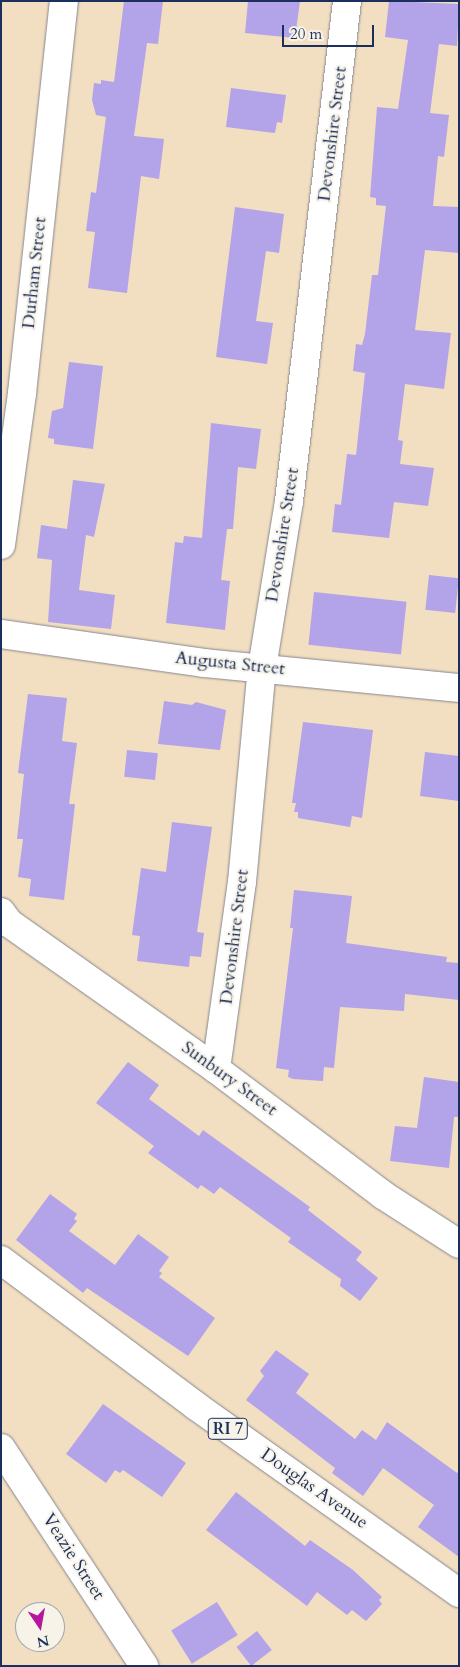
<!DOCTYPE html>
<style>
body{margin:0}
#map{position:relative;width:460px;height:1667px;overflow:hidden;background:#f2dec0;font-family:Cardo,serif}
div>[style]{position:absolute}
.building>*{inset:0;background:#b3a3e9;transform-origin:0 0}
.roads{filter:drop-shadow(0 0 1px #86868f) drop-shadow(0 0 1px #86868f)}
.street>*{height:28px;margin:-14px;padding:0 14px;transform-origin:14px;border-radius:14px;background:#fff}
.secondary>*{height:28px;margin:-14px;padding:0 14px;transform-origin:14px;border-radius:14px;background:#fff}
.primary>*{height:28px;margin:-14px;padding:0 14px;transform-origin:14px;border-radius:14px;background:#fff}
span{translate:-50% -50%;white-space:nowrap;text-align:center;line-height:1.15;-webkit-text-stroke:4px #f7f3e8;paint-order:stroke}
.shield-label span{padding:1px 4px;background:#f7f3e8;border:1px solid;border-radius:4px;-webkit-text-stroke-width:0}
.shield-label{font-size:16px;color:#1b2f5e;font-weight:700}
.street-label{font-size:18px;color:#1b2f5e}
.frame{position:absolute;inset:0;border:2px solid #1b2f5e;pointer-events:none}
.north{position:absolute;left:15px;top:1602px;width:50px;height:50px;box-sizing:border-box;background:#f7f3e8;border:1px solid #9fa5b1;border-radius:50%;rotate:168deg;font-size:14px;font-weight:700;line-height:20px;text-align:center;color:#1b2f5e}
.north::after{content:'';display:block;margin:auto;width:18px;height:22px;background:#b5179e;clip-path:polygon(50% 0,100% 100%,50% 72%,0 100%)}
.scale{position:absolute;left:282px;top:25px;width:92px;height:22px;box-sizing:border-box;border:2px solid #1b2f5e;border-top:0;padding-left:6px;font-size:15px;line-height:18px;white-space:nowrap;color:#1b2f5e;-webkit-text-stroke:4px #f7f3e8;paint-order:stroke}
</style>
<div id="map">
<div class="building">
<i style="clip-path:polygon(124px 1px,163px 1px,158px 44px,147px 43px,134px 136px,164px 139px,159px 179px,141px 176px,127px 293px,88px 288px,95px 232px,86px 231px,91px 192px,96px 193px,106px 117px,96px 115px,92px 100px,94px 83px,101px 84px,101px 80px,114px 82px)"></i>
<i style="clip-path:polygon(248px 1px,300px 1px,295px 38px,245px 33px)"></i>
<i style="clip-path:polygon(389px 1px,459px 4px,457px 46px,439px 44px,430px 113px,449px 115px,444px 157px,438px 156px,433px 206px,459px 207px,459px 253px,425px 250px,415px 330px,451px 333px,444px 389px,405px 384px,398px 440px,403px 441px,400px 464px,434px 468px,428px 506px,394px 502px,389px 538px,332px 532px,335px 504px,341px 505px,347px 454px,356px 455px,365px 373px,353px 371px,356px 344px,362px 345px,365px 334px,372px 275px,378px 275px,386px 206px,376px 205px,376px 198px,370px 197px,377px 107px,398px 109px,408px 40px,385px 37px)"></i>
<i style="clip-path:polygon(231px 88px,286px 95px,282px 123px,277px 122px,275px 133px,226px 127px)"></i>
<i style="clip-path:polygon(235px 207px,284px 214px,279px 253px,266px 251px,256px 321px,273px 323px,267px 364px,216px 357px)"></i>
<i style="clip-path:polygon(69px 362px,103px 366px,93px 449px,54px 444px,54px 439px,48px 438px,52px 411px,63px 408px)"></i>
<i style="clip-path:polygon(211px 423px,261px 429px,256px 469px,238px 467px,233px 529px,227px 529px,221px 580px,230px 581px,225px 630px,166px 623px,175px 542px,183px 543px,184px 536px,202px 538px)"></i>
<i style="clip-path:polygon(73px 480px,105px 484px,94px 537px,86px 535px,79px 590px,115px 595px,111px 629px,48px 622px,52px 560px,37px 558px,41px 525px,67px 529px)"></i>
<i style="left:429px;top:575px;width:30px;height:35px;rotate:6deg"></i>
<i style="left:314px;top:592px;width:93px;height:53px;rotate:6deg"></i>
<i style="clip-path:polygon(28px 694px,67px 698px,62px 741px,77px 743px,69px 804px,75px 804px,64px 900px,29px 896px,31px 879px,18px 877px,23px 839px,17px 839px,24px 774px,18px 773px)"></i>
<i style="clip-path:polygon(164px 701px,192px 705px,196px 702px,226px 710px,220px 750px,158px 744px)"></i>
<i style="clip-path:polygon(303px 722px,373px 730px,362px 818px,352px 816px,350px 827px,298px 818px,298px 812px,294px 812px,296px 803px,292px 803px)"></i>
<i style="left:127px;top:750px;width:31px;height:27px;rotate:6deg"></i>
<i style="clip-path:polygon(425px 752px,459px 756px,459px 801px,420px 796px)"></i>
<i style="clip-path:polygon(172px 822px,212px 827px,197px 932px,204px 933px,201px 957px,190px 956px,189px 967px,137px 961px,140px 936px,132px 935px,141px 868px,166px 872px)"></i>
<i style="clip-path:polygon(294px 890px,352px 896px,346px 943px,447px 957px,446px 962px,459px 963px,459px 1000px,405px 994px,404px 1011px,340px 1007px,334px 1068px,324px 1067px,323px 1081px,293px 1079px,288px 1077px,289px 1070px,276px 1068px,293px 928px,290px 928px)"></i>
<i style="clip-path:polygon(128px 1062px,159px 1085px,149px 1099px,199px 1136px,203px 1130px,310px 1207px,308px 1210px,362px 1252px,356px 1260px,378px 1278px,360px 1301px,340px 1286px,341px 1279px,288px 1242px,291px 1238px,220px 1187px,214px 1194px,201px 1185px,198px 1189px,148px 1153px,154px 1146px,96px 1103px)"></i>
<i style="clip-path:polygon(424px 1077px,459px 1082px,459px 1117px,454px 1117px,449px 1168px,390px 1161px,395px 1126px,417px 1128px)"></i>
<i style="clip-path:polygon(50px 1194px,77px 1214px,74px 1219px,77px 1221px,69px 1231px,115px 1265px,138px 1234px,169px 1257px,159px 1271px,162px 1273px,159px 1277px,215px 1318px,188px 1356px,87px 1288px,83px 1293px,16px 1240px)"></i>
<i style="clip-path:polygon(276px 1350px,309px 1374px,296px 1393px,355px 1439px,362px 1430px,376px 1440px,387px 1422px,457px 1473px,459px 1471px,459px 1557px,418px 1527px,434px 1505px,383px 1468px,363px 1496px,332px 1473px,335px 1468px,246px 1400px,264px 1376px,260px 1371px)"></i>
<i style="clip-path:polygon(103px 1404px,186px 1463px,162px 1497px,123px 1470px,120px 1473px,115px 1470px,106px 1483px,66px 1454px)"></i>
<i style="clip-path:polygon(236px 1492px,305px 1546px,310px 1540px,353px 1570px,382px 1597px,379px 1600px,382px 1604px,366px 1621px,352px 1610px,347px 1615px,317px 1592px,307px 1606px,206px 1530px)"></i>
<i style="left:217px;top:1602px;width:39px;height:54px;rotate:58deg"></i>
<i style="left:257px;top:1631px;width:24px;height:26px;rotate:52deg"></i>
</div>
<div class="roads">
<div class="street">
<i style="left:1px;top:545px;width:153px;rotate:-82.1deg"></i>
<i style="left:22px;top:393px;width:394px;rotate:-83.9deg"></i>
<i style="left:1px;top:634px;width:205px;rotate:8.1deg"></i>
<i style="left:204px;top:663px;width:256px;rotate:5.6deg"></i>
<i style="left:1px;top:912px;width:14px;rotate:54deg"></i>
<i style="left:9px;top:923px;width:253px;rotate:35.2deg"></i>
<i style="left:216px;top:1069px;width:209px;rotate:37deg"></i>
<i style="left:383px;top:1195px;width:90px;rotate:32.8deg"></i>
<i style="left:216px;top:1069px;width:189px;rotate:-82.1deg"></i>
<i style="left:242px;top:882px;width:215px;rotate:-84.7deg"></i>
<i style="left:262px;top:668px;width:169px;rotate:-80.8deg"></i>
<i style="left:289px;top:501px;width:503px;rotate:-83.38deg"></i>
</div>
<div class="secondary">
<i style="left:1px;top:1448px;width:261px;rotate:56.7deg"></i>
</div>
<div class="primary">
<i style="left:1px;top:1260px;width:244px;rotate:36.8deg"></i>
<i style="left:196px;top:1406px;width:323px;rotate:35.4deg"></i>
</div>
</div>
<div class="shield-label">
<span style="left:228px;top:1429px">RI 7</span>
</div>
<div class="street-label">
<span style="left:333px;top:134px;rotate:-83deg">Devonshire Street</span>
<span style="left:35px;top:273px;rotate:-84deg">Durham Street</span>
<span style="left:283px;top:535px;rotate:-81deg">Devonshire Street</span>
<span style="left:230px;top:664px;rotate:6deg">Augusta Street</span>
<span style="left:235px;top:937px;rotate:-83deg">Devonshire Street</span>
<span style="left:229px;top:1079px;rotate:36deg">Sunbury Street</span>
<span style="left:314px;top:1489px;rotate:35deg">Douglas Avenue</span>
<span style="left:73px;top:1557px;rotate:57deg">Veazie Street</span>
</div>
<div class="frame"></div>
<div class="north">N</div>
<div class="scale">20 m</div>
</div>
